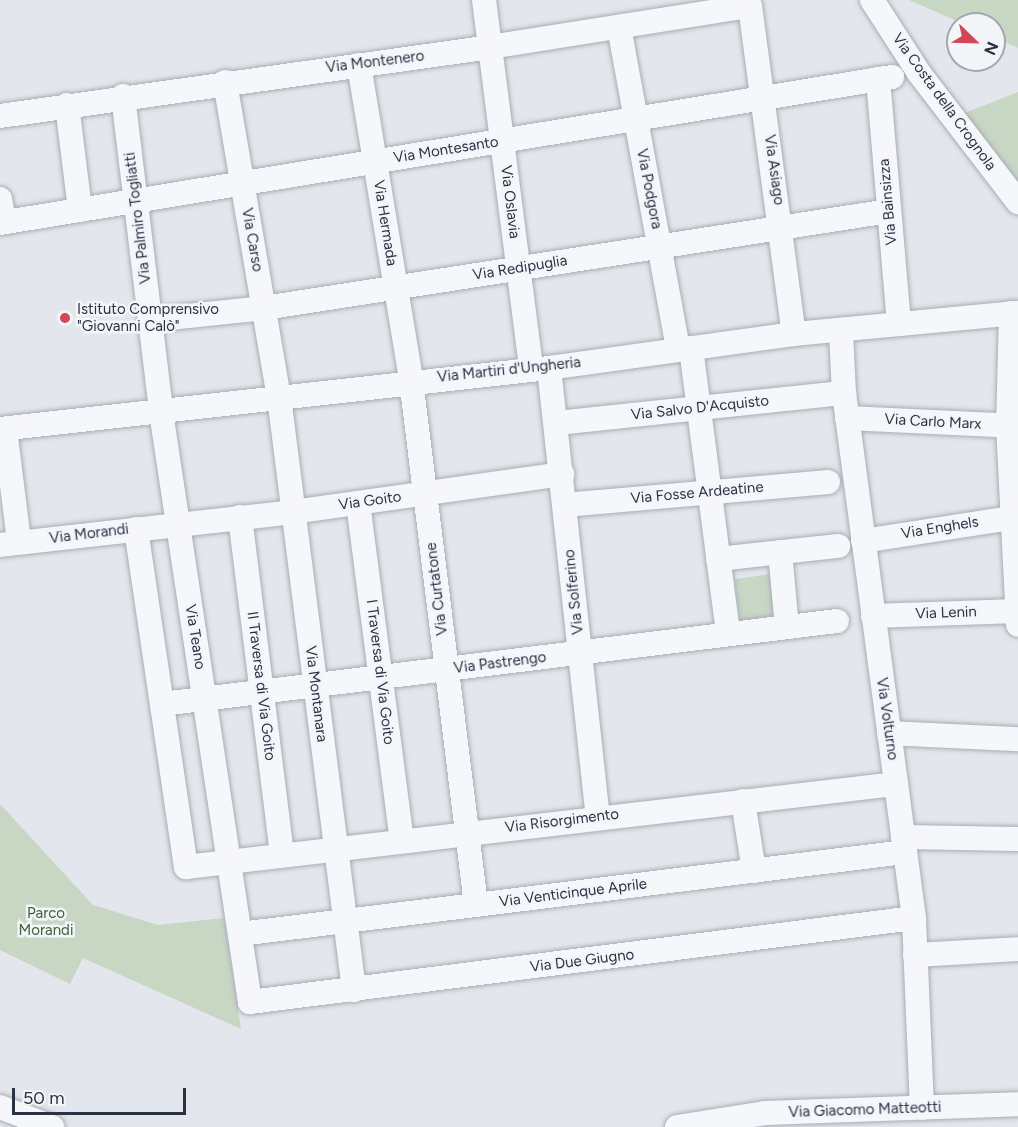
<!DOCTYPE html>
<meta charset="utf-8">
<style>
body{margin:0}
#map{position:relative;width:1018px;height:1127px;overflow:hidden;background:#e3e6ec;font-family:Figtree,sans-serif}
div>[style]{position:absolute}
.green>*{inset:0;background:#c8d6c4;transform-origin:0 0}
.roads{filter:drop-shadow(0 0 2px #a8adb6) drop-shadow(0 0 2px #a8adb6)}
.minor>*{height:24px;margin:-12px;padding:0 12px;transform-origin:12px;border-radius:12px;background:#f6f7fa}
.dots>*{width:16px;height:16px;translate:-50% -50%;box-sizing:border-box;border:3px solid #f3f5f9;border-radius:50%}
span{translate:-50% -50%;white-space:nowrap;text-align:center;line-height:1.15;-webkit-text-stroke:5px #f3f5f9;paint-order:stroke}
.street-label{font-size:15px;color:#2a3344}
.poi-label{font-size:15px;color:#2a3344}
.left{translate:0 -50%;text-align:left}
.park-label{font-size:15px;color:#3d6137}
.north{position:absolute;left:946px;top:12px;width:60px;height:60px;box-sizing:border-box;background:#f3f5f9;border:2px solid #a3a7b1;border-radius:50%;rotate:113deg;font-size:16px;font-weight:700;line-height:24px;text-align:center;color:#2a3344}
.north::after{content:'';display:block;margin:auto;width:21px;height:27px;background:#d24755;clip-path:polygon(50% 0,100% 100%,50% 72%,0 100%)}
.scale{position:absolute;left:12px;top:1088px;width:174px;height:27px;box-sizing:border-box;border:3px solid #2a3344;border-top:0;padding-left:8px;font-size:18px;line-height:21px;white-space:nowrap;color:#2a3344;-webkit-text-stroke:4px #f3f5f9;paint-order:stroke}
</style>
<div id="map">
<div class="green">
<i style="clip-path:polygon(909px 0,1018px 0,1018px 48px,994px 37px,994px 24px,964px 24px)"></i>
<i style="clip-path:polygon(1018px 92px,1018px 185px,965px 113px)"></i>
<i style="left:772px;top:574px;width:42px;height:38px;rotate:82deg"></i>
<i style="clip-path:polygon(0 804px,93px 905px,158px 925px,224px 918px,241px 1029px,83px 958px,70px 984px,0 950px)"></i>
</div>
<div class="roads">
<div class="minor">
<i style="left:484px;top:0;width:370px;rotate:82.7deg"></i>
<i style="left:872px;top:0;width:87px;rotate:57.2deg"></i>
<i style="left:919px;top:73px;width:163px;rotate:52.5deg"></i>
<i style="left:619px;top:27px;width:328px;rotate:79.6deg"></i>
<i style="left:359px;top:65px;width:319px;rotate:80.6deg"></i>
<i style="left:411px;top:380px;width:529px;rotate:82.94deg"></i>
<i style="left:878px;top:79px;width:246px;rotate:85.1deg"></i>
<i style="left:225px;top:82px;width:320px;rotate:80.3deg"></i>
<i style="left:279px;top:397px;width:598px;rotate:82.79deg"></i>
<i style="left:123px;top:96px;width:318px;rotate:83.1deg"></i>
<i style="left:161px;top:412px;width:597px;rotate:81.42deg"></i>
<i style="left:250px;top:1002px;width:669px;rotate:-7.21deg"></i>
<i style="left:67px;top:105px;width:106px;rotate:82.9deg"></i>
<i style="left:0;top:116px;width:495px;rotate:-8deg"></i>
<i style="left:490px;top:47px;width:263px;rotate:-9deg"></i>
<i style="left:750px;top:6px;width:331px;rotate:82.4deg"></i>
<i style="left:0;top:199px;width:23px;rotate:80deg"></i>
<i style="left:0;top:223px;width:904px;rotate:-9.3deg"></i>
<i style="left:1011px;top:313px;width:112px;rotate:91.5deg"></i>
<i style="left:1008px;top:425px;width:200px;rotate:87.1deg"></i>
<i style="left:150px;top:320px;width:115px;rotate:-6deg"></i>
<i style="left:264px;top:308px;width:632px;rotate:-8.82deg"></i>
<i style="left:841px;top:332px;width:61px;rotate:87.2deg"></i>
<i style="left:844px;top:393px;width:530px;rotate:82.41deg"></i>
<i style="left:914px;top:918px;width:190px;rotate:87.6deg"></i>
<i style="left:691px;top:348px;width:288px;rotate:82.6deg"></i>
<i style="left:549px;top:368px;width:452px;rotate:83.8deg"></i>
<i style="left:847px;top:418px;width:171px;rotate:2.7deg"></i>
<i style="left:557px;top:423px;width:289px;rotate:-6deg"></i>
<i style="left:0;top:429px;width:552px;rotate:-6.34deg"></i>
<i style="left:549px;top:368px;width:247px;rotate:-7.9deg"></i>
<i style="left:794px;top:334px;width:225px;rotate:-5.4deg"></i>
<i style="left:5px;top:429px;width:114px;rotate:82.9deg"></i>
<i style="left:358px;top:503px;width:340px;rotate:82.6deg"></i>
<i style="left:565px;top:505px;width:264px;rotate:-5deg"></i>
<i style="left:240px;top:517px;width:341px;rotate:82.9deg"></i>
<i style="left:136px;top:529px;width:342px;rotate:81.6deg"></i>
<i style="left:186px;top:867px;width:715px;rotate:-6.67deg"></i>
<i style="left:863px;top:541px;width:157px;rotate:-8.8deg"></i>
<i style="left:0;top:545px;width:295px;rotate:-6.4deg"></i>
<i style="left:293px;top:512px;width:272px;rotate:-8deg"></i>
<i style="left:780px;top:552px;width:75px;rotate:84.7deg"></i>
<i style="left:718px;top:559px;width:121px;rotate:-6.2deg"></i>
<i style="left:873px;top:616px;width:145px;rotate:-2deg"></i>
<i style="left:162px;top:704px;width:680px;rotate:-7.01deg"></i>
<i style="left:889px;top:733px;width:129px;rotate:2.7deg"></i>
<i style="left:743px;top:801px;width:71px;rotate:81.1deg"></i>
<i style="left:903px;top:837px;width:115px;rotate:1deg"></i>
<i style="left:240px;top:934px;width:670px;rotate:-7.03deg"></i>
<i style="left:915px;top:955px;width:103px;rotate:-3.3deg"></i>
<i style="left:0;top:1107px;width:56px;rotate:21deg"></i>
<i style="left:677px;top:1127px;width:89px;rotate:-9deg"></i>
<i style="left:765px;top:1113px;width:253px;rotate:-2deg"></i>
</div>
</div>
<div class="dots">
<i style="left:65px;top:318px;background:#d24755"></i>
</div>
<div class="street-label">
<span style="left:375px;top:62px;rotate:-7deg">Via Montenero</span>
<span style="left:944px;top:102px;rotate:54deg">Via Costa della Crognola</span>
<span style="left:446px;top:150px;rotate:-9deg">Via Montesanto</span>
<span style="left:774px;top:170px;rotate:82deg">Via Asiago</span>
<span style="left:649px;top:189px;rotate:79deg">Via Podgora</span>
<span style="left:510px;top:202px;rotate:83deg">Via Oslavia</span>
<span style="left:888px;top:202px;rotate:-95deg">Via Bainsizza</span>
<span style="left:138px;top:218px;rotate:-97deg">Via Palmiro Togliatti</span>
<span style="left:385px;top:223px;rotate:81deg">Via Hermada</span>
<span style="left:252px;top:240px;rotate:80deg">Via Carso</span>
<span style="left:520px;top:268px;rotate:-9deg">Via Redipuglia</span>
<span style="left:509px;top:370px;rotate:-6deg">Via Martiri d'Ungheria</span>
<span style="left:700px;top:408px;rotate:-6deg">Via Salvo D'Acquisto</span>
<span style="left:933px;top:422px;rotate:3deg">Via Carlo Marx</span>
<span style="left:697px;top:493px;rotate:-5deg">Via Fosse Ardeatine</span>
<span style="left:370px;top:501px;rotate:-8deg">Via Goito</span>
<span style="left:940px;top:528px;rotate:-9deg">Via Enghels</span>
<span style="left:89px;top:534px;rotate:-7deg">Via Morandi</span>
<span style="left:437px;top:589px;rotate:-97deg">Via Curtatone</span>
<span style="left:574px;top:592px;rotate:-96deg">Via Solferino</span>
<span style="left:946px;top:613px;rotate:-2deg">Via Lenin</span>
<span style="left:195px;top:637px;rotate:81deg">Via Teano</span>
<span style="left:500px;top:663px;rotate:-7deg">Via Pastrengo</span>
<span style="left:380px;top:672px;rotate:83deg">I Traversa di Via Goito</span>
<span style="left:261px;top:686px;rotate:83deg">II Traversa di Via Goito</span>
<span style="left:316px;top:694px;rotate:83deg">Via Montanara</span>
<span style="left:887px;top:719px;rotate:82deg">Via Volturno</span>
<span style="left:562px;top:821px;rotate:-7deg">Via Risorgimento</span>
<span style="left:573px;top:893px;rotate:-7deg">Via Venticinque Aprile</span>
<span style="left:582px;top:961px;rotate:-7deg">Via Due Giugno</span>
<span style="left:865px;top:1110px;rotate:-2deg">Via Giacomo Matteotti</span>
</div>
<div class="poi-label">
<span class="left" style="left:77px;top:318px">Istituto Comprensivo<br>"Giovanni Calò"</span>
</div>
<div class="park-label">
<span style="left:46px;top:922px">Parco<br>Morandi</span>
</div>
<div class="north">N</div>
<div class="scale">50 m</div>
</div>
